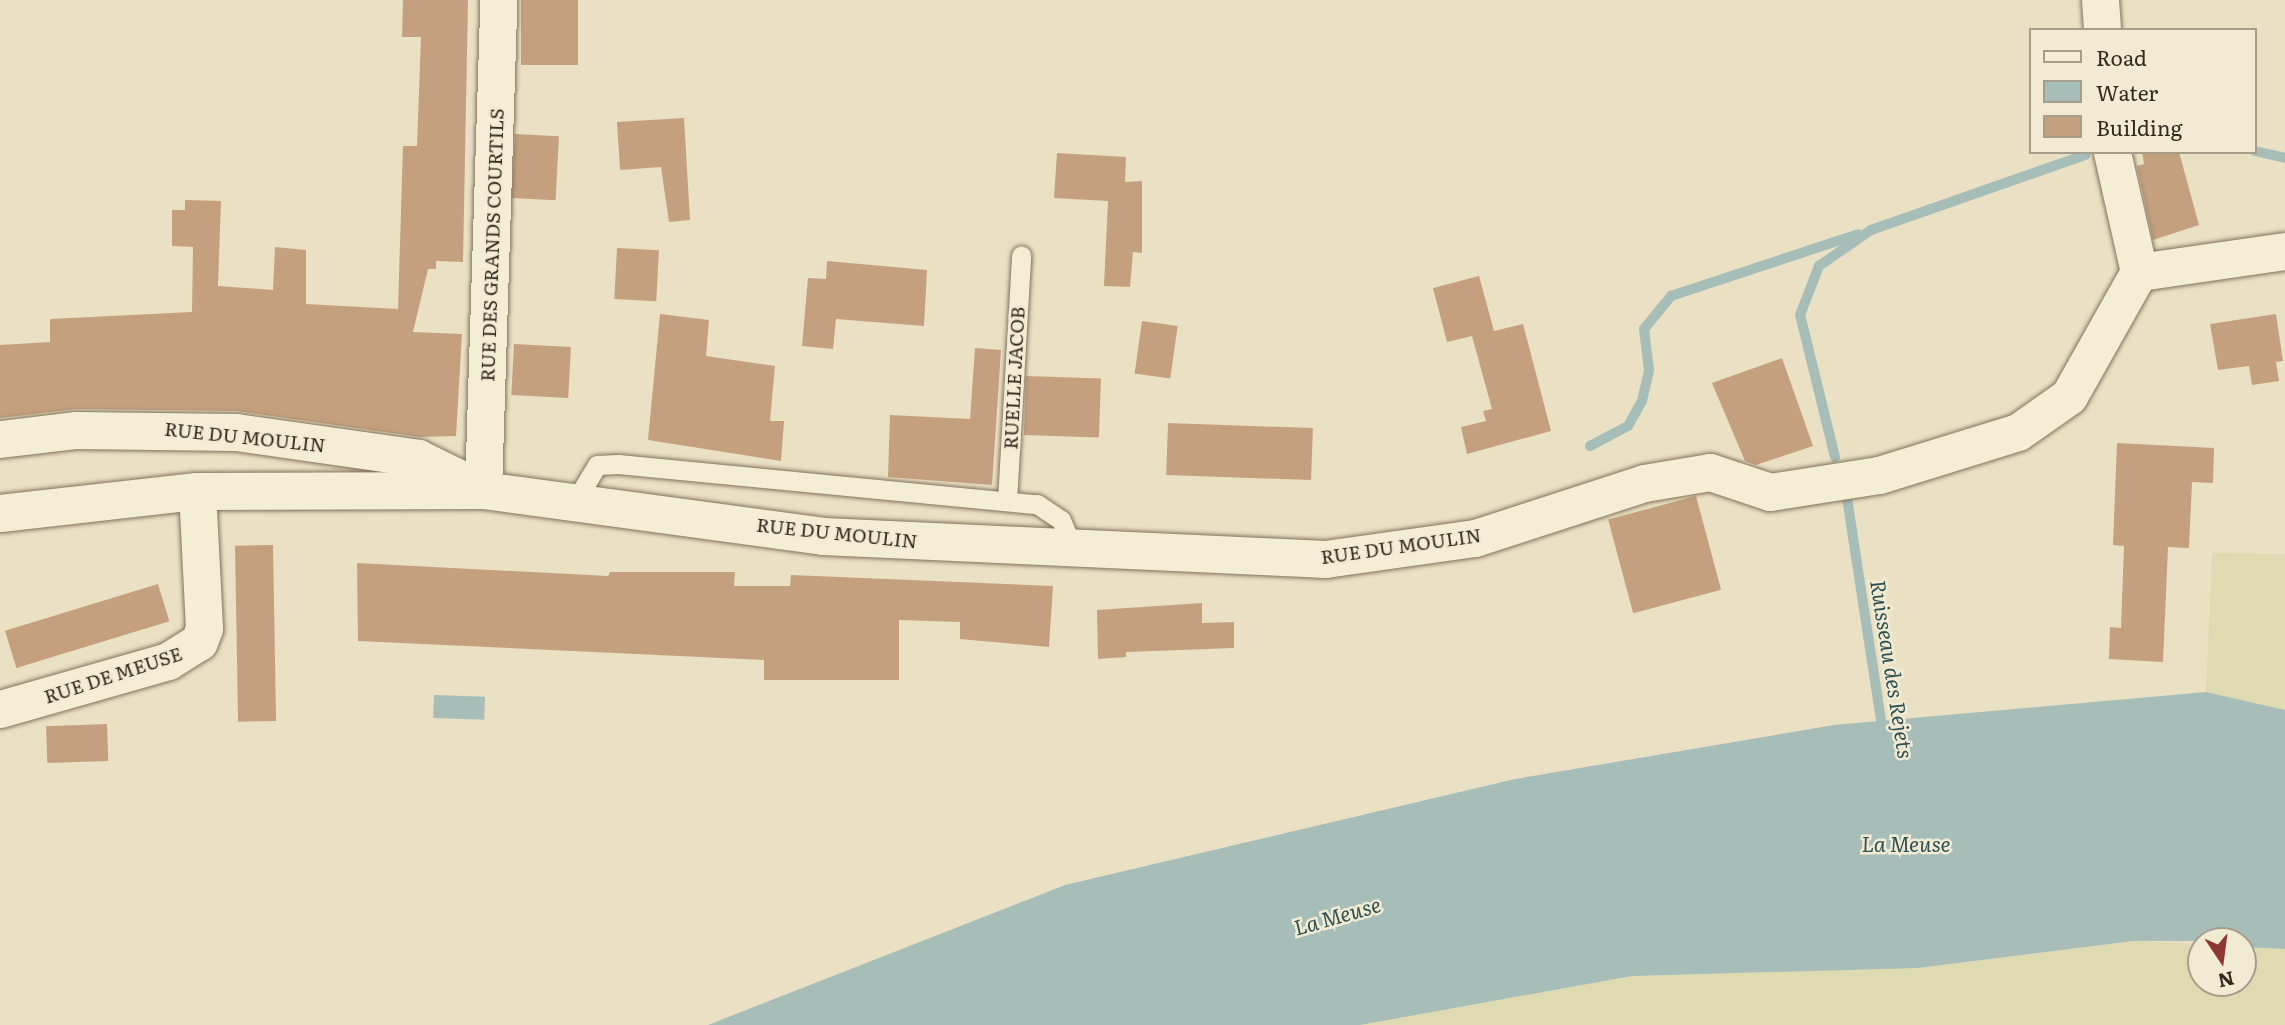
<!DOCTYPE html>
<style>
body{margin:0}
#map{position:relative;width:2285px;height:1025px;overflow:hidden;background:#eae1c4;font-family:Literata,serif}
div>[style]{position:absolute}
.farmland>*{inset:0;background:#dedab2}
.water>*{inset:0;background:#a6bdb8;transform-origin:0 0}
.stream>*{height:10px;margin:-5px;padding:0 5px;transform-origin:5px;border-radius:5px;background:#a6bdb8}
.building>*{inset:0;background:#c4a07e;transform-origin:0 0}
.roads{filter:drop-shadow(0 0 2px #82735c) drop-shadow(0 0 2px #82735c)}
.service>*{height:19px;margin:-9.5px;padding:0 9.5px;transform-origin:9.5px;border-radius:9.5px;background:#f5eed6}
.minor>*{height:37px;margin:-18.5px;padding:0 18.5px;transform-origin:18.5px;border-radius:18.5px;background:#f5eed6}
span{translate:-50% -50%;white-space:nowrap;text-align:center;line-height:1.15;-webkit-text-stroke:5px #f2ebd3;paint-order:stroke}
.street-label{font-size:19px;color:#342a1f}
.water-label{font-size:21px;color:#2f5252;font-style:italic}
.legend{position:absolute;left:2029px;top:28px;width:228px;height:126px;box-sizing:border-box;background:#f2ebd3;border:2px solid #a69e8b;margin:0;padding:9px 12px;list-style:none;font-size:21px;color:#342a1f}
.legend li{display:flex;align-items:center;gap:14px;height:35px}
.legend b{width:35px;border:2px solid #a69e8b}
.north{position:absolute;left:2187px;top:927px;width:70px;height:70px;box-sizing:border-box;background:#f2ebd3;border:2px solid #a69e8b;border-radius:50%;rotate:167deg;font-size:19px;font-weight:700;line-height:28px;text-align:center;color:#342a1f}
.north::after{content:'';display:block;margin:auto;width:24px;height:32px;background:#8c3732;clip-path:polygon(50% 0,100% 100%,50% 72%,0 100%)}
</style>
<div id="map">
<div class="farmland">
<i style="clip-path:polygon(2212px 553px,2285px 554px,2285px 710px,2206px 692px)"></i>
<i style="clip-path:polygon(2133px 941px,2201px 944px,2201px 983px,2243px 983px,2243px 947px,2285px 949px,2285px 1025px,1360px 1025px,1632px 976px,1918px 968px)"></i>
</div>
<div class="water">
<i style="clip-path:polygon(2206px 692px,2285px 710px,2285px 949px,2243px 947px,2243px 941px,2133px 941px,1918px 968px,1632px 976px,1360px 1025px,708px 1025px,1065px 885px,1515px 779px,1834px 725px)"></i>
<i style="left:434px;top:695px;width:51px;height:23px;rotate:2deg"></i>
</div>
<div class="stream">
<i style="left:2255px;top:151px;width:31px;rotate:13deg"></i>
<i style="left:1590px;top:446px;width:43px;rotate:-27.8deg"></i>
<i style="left:1628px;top:426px;width:29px;rotate:-61deg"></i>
<i style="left:1642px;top:401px;width:32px;rotate:-77deg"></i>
<i style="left:1649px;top:370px;width:41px;rotate:-97deg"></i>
<i style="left:1644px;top:329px;width:43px;rotate:-50.7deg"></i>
<i style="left:1671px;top:296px;width:197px;rotate:-18.3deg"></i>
<i style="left:1835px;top:457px;width:146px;rotate:-103.8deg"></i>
<i style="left:1800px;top:315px;width:53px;rotate:-68.8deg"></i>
<i style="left:1819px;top:266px;width:63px;rotate:-34.7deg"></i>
<i style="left:1871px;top:230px;width:227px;rotate:-19.3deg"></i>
<i style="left:1847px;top:498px;width:238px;rotate:81.3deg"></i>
</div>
<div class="building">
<i style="clip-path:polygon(403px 0,468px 0,463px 262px,436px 261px,436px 269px,428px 269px,413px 332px,462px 334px,456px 436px,420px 437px,236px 411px,76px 409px,0 418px,0 345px,50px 342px,50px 319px,192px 312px,193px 247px,172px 246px,172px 210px,185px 210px,185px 200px,221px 201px,218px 286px,273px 290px,275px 247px,306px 250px,306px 304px,398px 309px,403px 146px,417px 146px,421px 37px,402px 37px)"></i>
<i style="left:521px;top:0;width:57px;height:65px"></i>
<i style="clip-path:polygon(684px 118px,690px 220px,669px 222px,661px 167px,620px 170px,617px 122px)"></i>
<i style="left:515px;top:134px;width:44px;height:64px;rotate:3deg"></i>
<i style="clip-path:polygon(2142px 152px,2179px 152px,2199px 225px,2153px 240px,2137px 166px,2144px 164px)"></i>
<i style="clip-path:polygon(1057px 153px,1126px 157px,1125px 182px,1142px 181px,1142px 253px,1133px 252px,1130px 287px,1104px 286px,1108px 201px,1054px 198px)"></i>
<i style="left:617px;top:248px;width:42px;height:51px;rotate:3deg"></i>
<i style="clip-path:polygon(827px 261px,927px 270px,924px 326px,836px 319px,833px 349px,802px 346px,808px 278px,826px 279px)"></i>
<i style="clip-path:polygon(1479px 276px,1494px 331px,1523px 324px,1551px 431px,1467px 454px,1461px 427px,1486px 421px,1483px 411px,1492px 409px,1472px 336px,1447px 342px,1433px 288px)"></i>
<i style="clip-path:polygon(660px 314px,709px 320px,706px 356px,775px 366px,770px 421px,784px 421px,781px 461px,648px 440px)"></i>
<i style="clip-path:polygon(2276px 314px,2283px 361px,2276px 362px,2279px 381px,2252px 385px,2249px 366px,2218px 370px,2210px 324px)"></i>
<i style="left:1142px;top:321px;width:36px;height:53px;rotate:8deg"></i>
<i style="left:514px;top:344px;width:57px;height:51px;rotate:3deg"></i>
<i style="clip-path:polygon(975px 348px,1001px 350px,992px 485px,888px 477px,890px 415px,970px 419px)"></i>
<i style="clip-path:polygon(1782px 358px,1813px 446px,1756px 465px,1745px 461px,1712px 383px)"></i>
<i style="left:1026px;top:376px;width:75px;height:59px;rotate:2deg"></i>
<i style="left:1168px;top:423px;width:145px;height:52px;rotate:2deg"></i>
<i style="clip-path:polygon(2117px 443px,2214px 448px,2213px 483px,2192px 482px,2189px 548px,2168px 547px,2163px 662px,2109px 659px,2110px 627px,2121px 628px,2124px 546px,2113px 545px)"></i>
<i style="left:1696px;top:496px;width:97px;height:91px;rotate:75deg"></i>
<i style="left:273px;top:545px;width:176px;height:38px;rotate:89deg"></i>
<i style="clip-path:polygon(357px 563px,608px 576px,610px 572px,735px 572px,734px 586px,790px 586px,791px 575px,1053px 586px,1049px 647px,960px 639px,960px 622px,899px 620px,899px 680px,764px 680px,764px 660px,358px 641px)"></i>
<i style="left:158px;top:584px;width:39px;height:160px;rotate:73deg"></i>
<i style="clip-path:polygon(1202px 603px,1202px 623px,1234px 622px,1234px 648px,1126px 652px,1126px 657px,1098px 659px,1097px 610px)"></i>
<i style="left:107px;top:724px;width:37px;height:61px;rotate:88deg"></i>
</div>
<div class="roads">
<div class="service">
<i style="left:576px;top:500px;width:41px;rotate:-59deg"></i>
<i style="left:597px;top:465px;width:21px;rotate:-3deg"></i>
<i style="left:618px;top:464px;width:421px;rotate:5.5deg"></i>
<i style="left:1037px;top:504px;width:29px;rotate:34deg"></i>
<i style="left:1061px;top:520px;width:33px;rotate:67deg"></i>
<i style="left:1007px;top:501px;width:246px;rotate:-86.7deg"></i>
</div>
<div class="minor">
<i style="left:2100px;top:0;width:30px;rotate:86deg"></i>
<i style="left:2139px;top:272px;width:148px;rotate:-8.2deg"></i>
<i style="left:0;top:439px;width:77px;rotate:-6.8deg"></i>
<i style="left:76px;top:430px;width:160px;rotate:0.7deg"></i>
<i style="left:236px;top:432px;width:184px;rotate:8.1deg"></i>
<i style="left:418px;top:458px;width:72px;rotate:26.2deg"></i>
<i style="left:483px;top:490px;width:490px;rotate:-88.2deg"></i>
<i style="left:0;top:513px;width:198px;rotate:-6.4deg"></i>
<i style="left:197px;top:491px;width:286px;rotate:-0.2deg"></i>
<i style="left:483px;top:490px;width:343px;rotate:7.7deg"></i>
<i style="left:823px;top:536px;width:503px;rotate:2.62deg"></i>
<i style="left:1325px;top:559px;width:151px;rotate:-8deg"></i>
<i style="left:1475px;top:538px;width:178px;rotate:-18deg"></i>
<i style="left:1644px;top:483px;width:67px;rotate:-9.5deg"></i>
<i style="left:1710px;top:472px;width:63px;rotate:18.4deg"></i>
<i style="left:1770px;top:492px;width:110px;rotate:-8.9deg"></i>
<i style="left:1879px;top:475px;width:145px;rotate:-17.2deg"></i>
<i style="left:2018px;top:432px;width:62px;rotate:-35.2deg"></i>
<i style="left:2069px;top:396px;width:142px;rotate:-60.6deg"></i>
<i style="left:2139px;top:272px;width:123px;rotate:-102.7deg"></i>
<i style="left:0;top:709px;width:175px;rotate:-15.9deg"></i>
<i style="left:168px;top:661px;width:36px;rotate:-32deg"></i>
<i style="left:199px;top:642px;width:15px;rotate:-70deg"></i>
<i style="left:204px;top:628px;width:137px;rotate:-92.9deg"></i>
</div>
</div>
<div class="street-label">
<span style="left:492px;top:245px;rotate:-88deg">RUE DES GRANDS COURTILS</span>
<span style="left:1014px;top:378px;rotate:-87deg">RUELLE JACOB</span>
<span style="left:245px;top:437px;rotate:6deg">RUE DU MOULIN</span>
<span style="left:837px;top:533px;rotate:6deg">RUE DU MOULIN</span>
<span style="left:1401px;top:546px;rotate:-8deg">RUE DU MOULIN</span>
<span style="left:113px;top:675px;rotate:-18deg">RUE DE MEUSE</span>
</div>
<div class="water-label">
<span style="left:1893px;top:669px;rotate:81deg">Ruisseau des Rejets</span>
<span style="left:1906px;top:843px">La Meuse</span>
<span style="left:1337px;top:915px;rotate:-16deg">La Meuse</span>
</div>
<ul class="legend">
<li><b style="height:9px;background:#f5eed6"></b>Road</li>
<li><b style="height:19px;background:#a6bdb8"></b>Water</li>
<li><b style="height:19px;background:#c4a07e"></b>Building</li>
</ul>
<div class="north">N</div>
</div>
